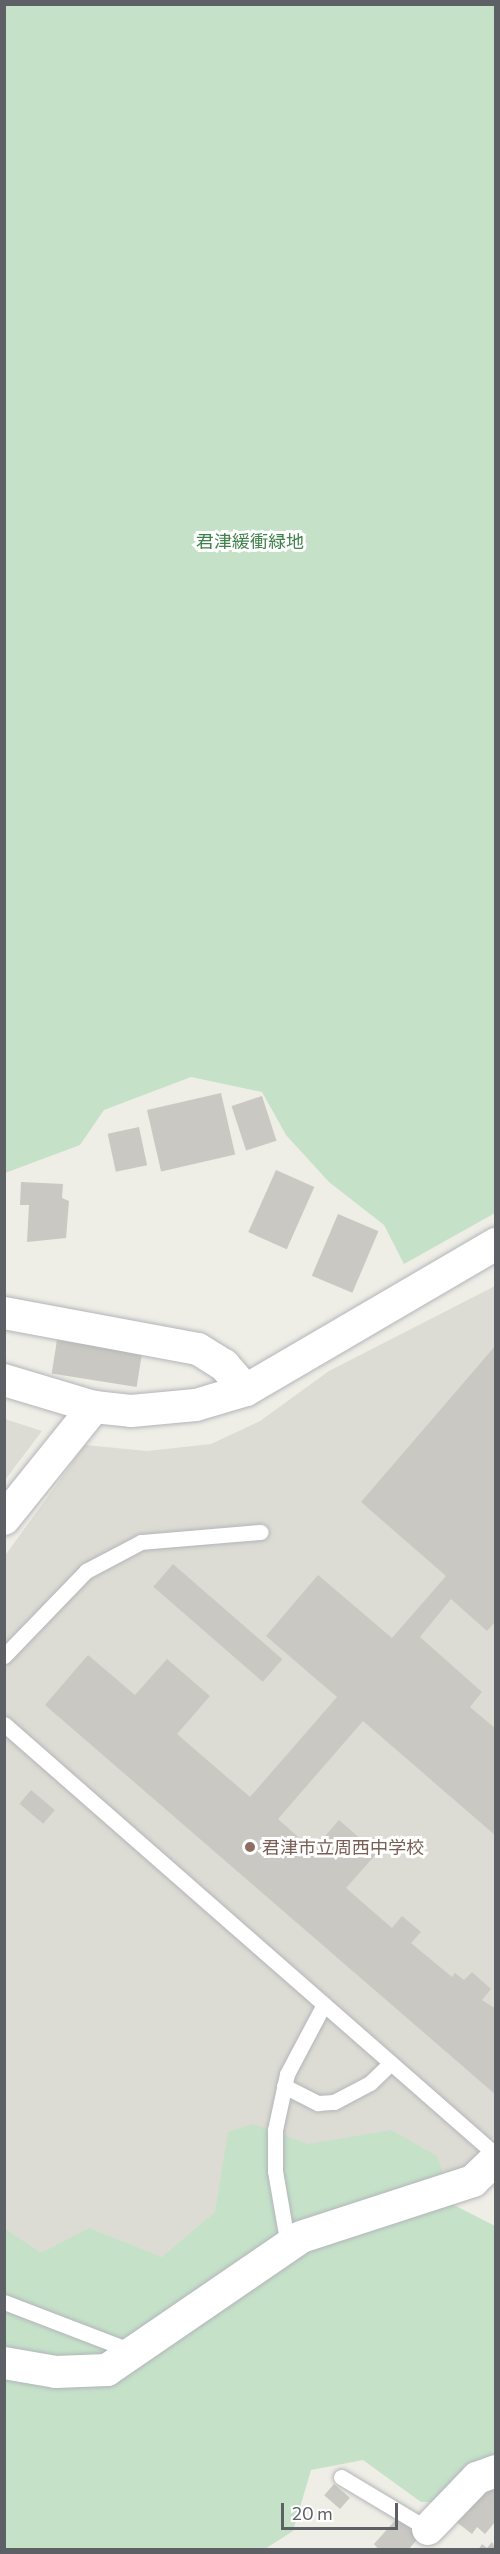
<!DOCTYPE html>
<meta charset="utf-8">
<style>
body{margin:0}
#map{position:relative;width:500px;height:2554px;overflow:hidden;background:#eeede6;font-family:Commissioner,"Noto Sans JP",sans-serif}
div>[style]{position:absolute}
.education>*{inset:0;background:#dddcd4}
.green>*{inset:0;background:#c5e2c9}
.building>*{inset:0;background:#c9c8c2;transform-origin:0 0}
.roads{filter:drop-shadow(0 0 2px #b3b5b9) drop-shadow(0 0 2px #b3b5b9)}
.service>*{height:15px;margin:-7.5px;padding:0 7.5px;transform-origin:7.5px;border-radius:7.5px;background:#fff}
.minor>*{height:32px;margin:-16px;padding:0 16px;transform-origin:16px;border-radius:16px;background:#fff}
.dots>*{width:16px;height:16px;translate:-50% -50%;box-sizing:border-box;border:3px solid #fff;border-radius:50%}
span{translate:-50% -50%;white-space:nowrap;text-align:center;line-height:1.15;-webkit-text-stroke:6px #fff;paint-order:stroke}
.park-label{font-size:18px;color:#40804b}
.education-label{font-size:18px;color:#785e54}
.left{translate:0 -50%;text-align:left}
.frame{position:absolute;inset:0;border:6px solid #5d6064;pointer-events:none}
.scale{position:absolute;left:281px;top:2503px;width:117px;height:27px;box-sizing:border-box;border:3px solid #5d6064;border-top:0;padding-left:8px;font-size:18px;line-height:21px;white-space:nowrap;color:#5d6064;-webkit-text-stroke:4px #fff;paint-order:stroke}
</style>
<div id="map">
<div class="education">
<i style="clip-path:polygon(495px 1286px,495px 2136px,391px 2250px,5px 2283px,4px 1557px,85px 1445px,147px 1451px,211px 1444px,260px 1421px,329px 1371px)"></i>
<i style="clip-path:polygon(5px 1419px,42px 1431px,5px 1480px,4px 1419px)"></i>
</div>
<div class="green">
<i style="clip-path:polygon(5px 4px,495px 5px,495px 1213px,404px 1264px,384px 1225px,329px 1182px,286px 1135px,262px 1092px,191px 1077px,104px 1110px,80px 1145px,5px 1173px)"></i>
<i style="clip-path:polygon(253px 2124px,308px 2144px,391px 2130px,437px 2156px,454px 2205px,495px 2226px,495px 2459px,436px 2502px,421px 2502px,363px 2460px,311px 2470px,293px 2531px,265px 2549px,5px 2549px,4px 2228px,41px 2253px,89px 2228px,162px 2257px,215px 2212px,228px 2132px)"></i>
</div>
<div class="building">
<i style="left:221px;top:1093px;width:63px;height:76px;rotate:77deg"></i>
<i style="left:262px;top:1096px;width:47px;height:32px;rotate:72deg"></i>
<i style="left:139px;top:1127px;width:39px;height:32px;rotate:78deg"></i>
<i style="left:276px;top:1170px;width:42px;height:68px;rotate:24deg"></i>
<i style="clip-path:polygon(21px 1182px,63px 1184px,62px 1198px,69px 1201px,66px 1238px,27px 1242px,29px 1205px,20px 1205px)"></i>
<i style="left:338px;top:1214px;width:44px;height:67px;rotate:23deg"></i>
<i style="left:57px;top:1340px;width:86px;height:34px;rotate:9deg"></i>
<i style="clip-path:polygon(496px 1345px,496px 1621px,487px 1631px,451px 1599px,420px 1637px,482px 1692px,470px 1707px,496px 1729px,496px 1836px,363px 1721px,278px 1819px,313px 1850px,339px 1820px,377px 1853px,346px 1888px,392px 1928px,402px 1916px,421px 1932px,411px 1943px,452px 1977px,455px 1973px,464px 1980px,472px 1972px,491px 1989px,482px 2000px,496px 2009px,496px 2095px,45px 1705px,88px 1655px,135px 1695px,167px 1659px,210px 1696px,177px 1734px,250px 1797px,337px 1697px,266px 1636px,318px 1575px,392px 1638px,446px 1576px,361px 1502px)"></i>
<i style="left:173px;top:1564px;width:145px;height:30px;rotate:41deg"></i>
<i style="left:31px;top:1790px;width:31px;height:18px;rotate:40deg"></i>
<i style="clip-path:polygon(482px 2477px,496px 2487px,496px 2521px,485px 2534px,477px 2527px,472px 2534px,450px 2517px)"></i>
<i style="left:334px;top:2484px;width:21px;height:15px;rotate:41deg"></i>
<i style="clip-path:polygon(399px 2516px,421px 2535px,408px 2550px,379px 2550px,374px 2544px)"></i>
<i style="clip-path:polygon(492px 2542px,496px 2550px,478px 2550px,482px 2544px,487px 2548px)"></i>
</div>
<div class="roads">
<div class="service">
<i style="left:4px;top:1656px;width:118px;rotate:-46deg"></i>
<i style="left:86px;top:1571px;width:62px;rotate:-27.8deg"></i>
<i style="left:141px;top:1542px;width:120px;rotate:-4.8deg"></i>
<i style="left:4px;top:1724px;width:654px;rotate:41.22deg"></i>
<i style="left:284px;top:2086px;width:38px;rotate:27deg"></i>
<i style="left:318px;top:2103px;width:16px;rotate:-4deg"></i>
<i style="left:334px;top:2102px;width:41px;rotate:-27.8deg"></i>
<i style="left:370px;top:2083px;width:29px;rotate:-44deg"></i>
<i style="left:288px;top:2246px;width:76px;rotate:-99.8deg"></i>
<i style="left:275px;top:2171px;width:41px;rotate:-90deg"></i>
<i style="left:275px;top:2130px;width:57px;rotate:-77.9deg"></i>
<i style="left:287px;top:2074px;width:79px;rotate:-62.1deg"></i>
<i style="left:4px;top:2302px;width:139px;rotate:21deg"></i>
<i style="left:341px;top:2477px;width:101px;rotate:30.9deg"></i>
</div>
<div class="minor">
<i style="left:4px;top:1313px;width:197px;rotate:10.5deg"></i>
<i style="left:198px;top:1349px;width:31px;rotate:32deg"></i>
<i style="left:224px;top:1365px;width:33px;rotate:49deg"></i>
<i style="left:4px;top:1380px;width:94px;rotate:16.7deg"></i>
<i style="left:94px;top:1407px;width:37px;rotate:6deg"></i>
<i style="left:131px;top:1411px;width:65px;rotate:-5.3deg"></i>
<i style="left:196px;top:1405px;width:52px;rotate:-16.7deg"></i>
<i style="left:246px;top:1390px;width:290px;rotate:-30.3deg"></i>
<i style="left:4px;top:1519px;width:144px;rotate:-51.2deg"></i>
<i style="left:4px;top:2363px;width:53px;rotate:9.8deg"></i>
<i style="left:56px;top:2372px;width:51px;rotate:-2.2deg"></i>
<i style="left:107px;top:2370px;width:235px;rotate:-34.4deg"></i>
<i style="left:301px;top:2237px;width:181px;rotate:-18deg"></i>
<i style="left:473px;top:2181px;width:32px;rotate:-44deg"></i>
<i style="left:428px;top:2529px;width:71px;rotate:-46.1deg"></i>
<i style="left:477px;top:2478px;width:20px;rotate:-20deg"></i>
</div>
</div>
<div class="dots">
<i style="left:250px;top:1847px;background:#8d6e63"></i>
</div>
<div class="park-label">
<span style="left:250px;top:541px">君津緩衝緑地</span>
</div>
<div class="education-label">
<span class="left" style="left:262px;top:1847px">君津市立周西中学校</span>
</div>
<div class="frame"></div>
<div class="scale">20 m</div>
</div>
